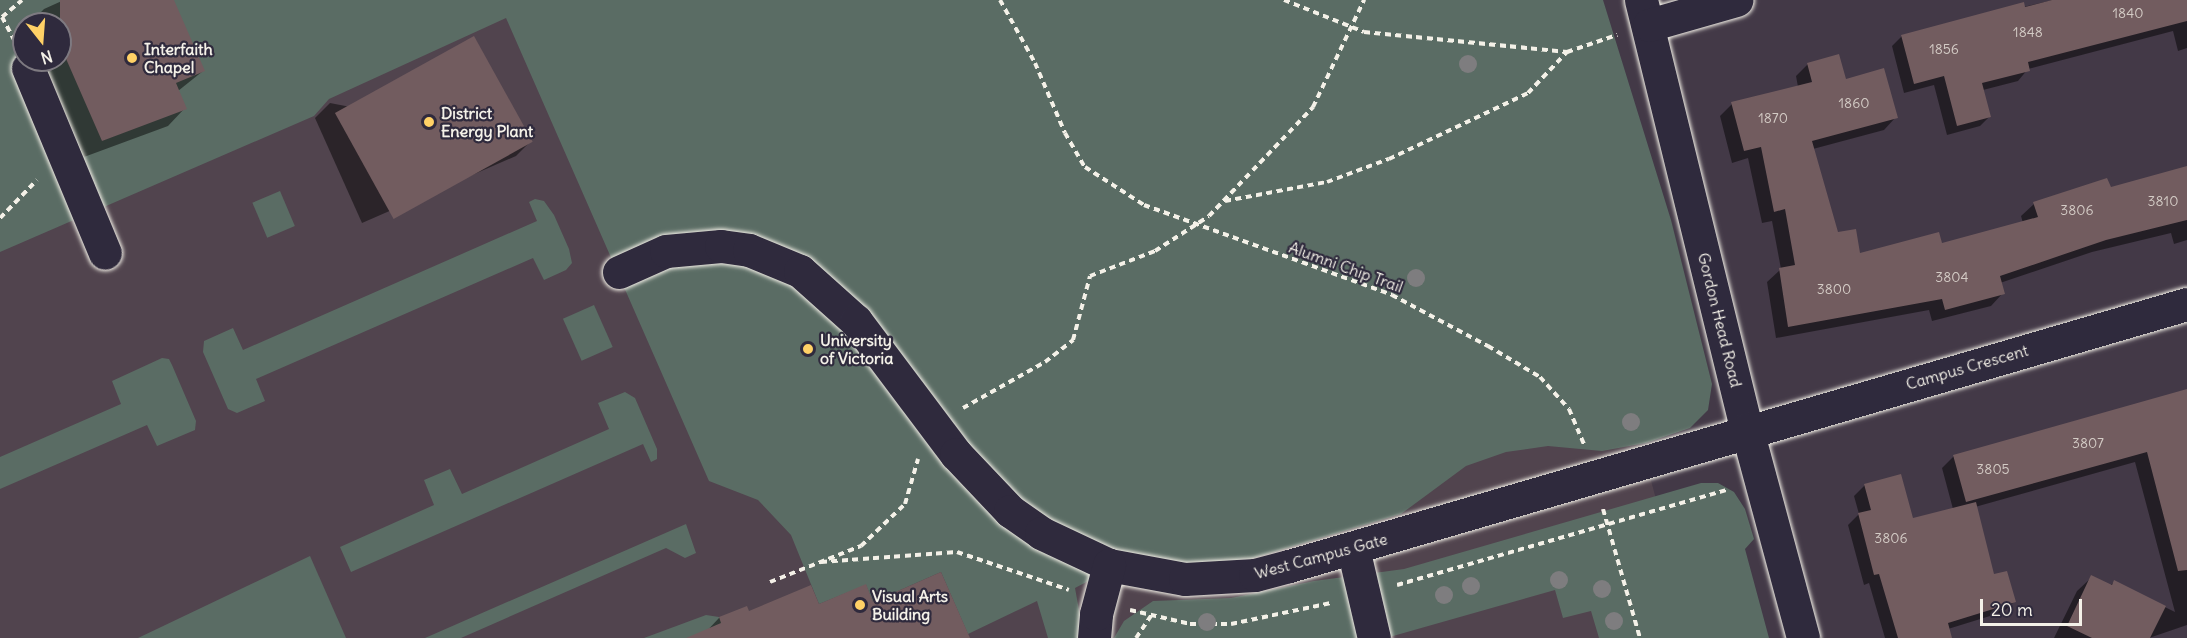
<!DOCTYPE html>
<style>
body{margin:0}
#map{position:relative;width:2187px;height:638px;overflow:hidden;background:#433947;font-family:Delius,sans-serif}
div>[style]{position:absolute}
.built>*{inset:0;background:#51444e}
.green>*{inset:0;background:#5a6c64;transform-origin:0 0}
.shadow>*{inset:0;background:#0007}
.building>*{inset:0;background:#725c5f;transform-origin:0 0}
.path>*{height:4px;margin-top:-2px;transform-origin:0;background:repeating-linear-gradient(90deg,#f4f1e8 0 6px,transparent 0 10.5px)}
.roads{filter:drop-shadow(0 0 2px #f4f1e8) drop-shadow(0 0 2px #f4f1e8)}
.minor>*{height:33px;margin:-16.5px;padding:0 16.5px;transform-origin:16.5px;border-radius:16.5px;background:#2f2a3d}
.trees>*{width:18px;height:18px;margin:-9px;border-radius:50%;background:#7e7d7f}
.dots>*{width:16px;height:16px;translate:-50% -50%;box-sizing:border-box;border:3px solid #2f2a3d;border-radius:50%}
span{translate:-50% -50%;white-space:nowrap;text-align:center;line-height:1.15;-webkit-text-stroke:4.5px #2f2a3d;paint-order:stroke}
.number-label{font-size:14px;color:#d4ccc6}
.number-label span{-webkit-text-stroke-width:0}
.poi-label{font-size:16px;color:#f4f1e8;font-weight:700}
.left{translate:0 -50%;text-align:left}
.street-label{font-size:16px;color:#f4f1e8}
.north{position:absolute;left:12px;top:12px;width:60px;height:60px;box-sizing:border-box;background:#2f2a3d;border:2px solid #7e7a81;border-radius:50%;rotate:163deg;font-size:16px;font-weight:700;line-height:24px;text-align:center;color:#f4f1e8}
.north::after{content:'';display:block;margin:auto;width:21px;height:27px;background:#ffd166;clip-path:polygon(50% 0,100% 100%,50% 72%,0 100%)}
.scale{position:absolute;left:1980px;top:599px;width:102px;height:27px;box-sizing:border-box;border:3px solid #f4f1e8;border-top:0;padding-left:8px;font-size:18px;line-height:21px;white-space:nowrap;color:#f4f1e8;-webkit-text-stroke:4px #2f2a3d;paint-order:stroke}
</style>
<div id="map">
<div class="built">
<i style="clip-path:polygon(evenodd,0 0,1523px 0,1693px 638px,0 638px,0 0,24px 24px,60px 24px,60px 60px,24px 60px,24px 24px)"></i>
</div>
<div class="green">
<i style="clip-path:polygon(evenodd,0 0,1603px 0,1671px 220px,1712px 384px,1708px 410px,1690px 428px,1646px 443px,1602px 451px,1548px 446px,1506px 452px,1466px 466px,1401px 514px,1237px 563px,1172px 565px,1130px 559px,1075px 588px,1081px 621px,1078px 638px,1048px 638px,1037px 601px,968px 634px,941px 572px,873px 602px,866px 585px,819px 604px,791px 535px,758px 500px,709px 481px,506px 18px,329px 99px,314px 116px,0 252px,0 0,24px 24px,60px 24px,60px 60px,24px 60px,24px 24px)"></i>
<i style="left:280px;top:191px;width:38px;height:30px;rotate:67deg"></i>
<i style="clip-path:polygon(535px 199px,544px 201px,554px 215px,569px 249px,572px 263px,566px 270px,544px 280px,533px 258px,256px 379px,265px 401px,237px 413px,228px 409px,203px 352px,204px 341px,233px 328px,243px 350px,537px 221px,529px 202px)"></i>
<i style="left:594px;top:305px;width:46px;height:34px;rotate:66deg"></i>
<i style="clip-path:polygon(162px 358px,169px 359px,172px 365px,196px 421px,195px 430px,157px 446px,147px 425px,0 489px,0 457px,121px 404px,112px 381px)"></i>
<i style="clip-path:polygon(625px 392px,635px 398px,657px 449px,657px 459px,651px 462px,643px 444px,351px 572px,340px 547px,434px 505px,424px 480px,450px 469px,462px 494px,609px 429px,598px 403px)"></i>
<i style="clip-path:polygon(1701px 483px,1718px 483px,1734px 492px,1745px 509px,1754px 539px,1745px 549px,1769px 638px,1599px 638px,1591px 611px,1563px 618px,1555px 590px,1386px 638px,1114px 638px,1124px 621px,1153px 601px,1231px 598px,1314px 581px,1404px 569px)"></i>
<i style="clip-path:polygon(686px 524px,696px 553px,685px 558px,666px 548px,461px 638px,425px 638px)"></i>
<i style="clip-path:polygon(310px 556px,346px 638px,138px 638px)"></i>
<i style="clip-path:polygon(706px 615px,719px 617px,728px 638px,644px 638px)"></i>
</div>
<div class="shadow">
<i style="clip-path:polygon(64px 0,172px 0,203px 71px,178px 91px,185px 108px,168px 126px,84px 157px,42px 60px,60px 60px,60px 24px,29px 24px,44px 9px)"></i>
<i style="clip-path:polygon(2053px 0,2187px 0,2187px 48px,2178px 51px,2173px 31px,2028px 69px,2018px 81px,1983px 90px,1990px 116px,1980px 126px,1947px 135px,1934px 85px,1904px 93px,1892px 46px,1902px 36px)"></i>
<i style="clip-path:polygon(1808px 64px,1845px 81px,1896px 117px,1884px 130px,1813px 149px,1837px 234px,1859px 255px,1941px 245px,2023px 223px,2021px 216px,2034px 204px,2110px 189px,2187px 168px,2187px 240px,2174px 244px,2171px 233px,2092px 252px,2000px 283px,2003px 293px,1991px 306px,1932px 321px,1929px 310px,1776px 338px,1767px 282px,1781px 269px,1772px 221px,1762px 223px,1748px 158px,1732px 163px,1720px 116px,1732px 104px,1798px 87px,1796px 76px)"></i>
<i style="clip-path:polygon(330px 103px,530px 142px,516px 156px,362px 223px,315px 118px)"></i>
<i style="clip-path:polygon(2187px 390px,2187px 625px,2149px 638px,2054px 638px,2077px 591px,2092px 577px,2110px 586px,2114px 582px,2175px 612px,2135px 462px,1975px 507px,1993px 576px,2014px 602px,2003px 612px,1948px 629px,1951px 638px,1885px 638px,1869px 583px,1864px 585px,1848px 525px,1859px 514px,1854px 496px,1865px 485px,1911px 520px,1953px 509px,1942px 468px,1954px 456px)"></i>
<i style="clip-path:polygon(873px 604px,968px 638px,702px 636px,719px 618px,746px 608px,748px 613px)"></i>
</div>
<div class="building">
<i style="clip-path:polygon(60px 0,174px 0,205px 71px,176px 83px,187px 109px,102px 141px,60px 45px)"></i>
<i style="clip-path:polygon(2052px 0,2187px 0,2187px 21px,2028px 62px,2030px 71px,1982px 83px,1991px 117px,1957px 126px,1944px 76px,1914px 84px,1901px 35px,2024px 2px,2025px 7px)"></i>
<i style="left:474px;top:36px;width:121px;height:159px;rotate:61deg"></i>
<i style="clip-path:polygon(1839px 54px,1846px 79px,1884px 68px,1898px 118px,1812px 141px,1838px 232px,1856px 229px,1860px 253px,1939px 232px,1942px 243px,2038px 217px,2033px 202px,2107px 178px,2111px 187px,2187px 166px,2187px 220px,2106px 240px,2000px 276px,2005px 294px,1945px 310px,1942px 299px,1788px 327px,1779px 268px,1795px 265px,1785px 209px,1774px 212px,1761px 147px,1744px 151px,1731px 102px,1812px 82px,1807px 63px)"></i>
<i style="clip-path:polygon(2187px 389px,2187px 570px,2178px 571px,2147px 452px,1966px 502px,1953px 455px)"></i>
<i style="clip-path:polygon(1901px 474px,1913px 518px,1976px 502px,1994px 574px,2007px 571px,2016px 602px,1948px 623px,1952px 638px,1898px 638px,1879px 574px,1874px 575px,1858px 513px,1871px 510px,1864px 484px)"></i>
<i style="clip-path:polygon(941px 572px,970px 638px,686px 638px,721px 623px,719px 617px,747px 606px,749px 611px,811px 585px,819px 604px,866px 584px,873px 602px)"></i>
<i style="clip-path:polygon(2091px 575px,2112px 585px,2114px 580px,2166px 606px,2150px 638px,2092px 638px,2067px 626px)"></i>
</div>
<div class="path">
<i style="left:1000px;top:0;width:72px;rotate:60.9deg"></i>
<i style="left:1035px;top:63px;width:76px;rotate:66.8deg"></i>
<i style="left:1065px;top:133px;width:39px;rotate:60deg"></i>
<i style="left:1085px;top:167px;width:70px;rotate:32.8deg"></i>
<i style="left:1144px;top:205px;width:264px;rotate:19.9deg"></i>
<i style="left:1392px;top:295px;width:109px;rotate:28deg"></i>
<i style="left:1488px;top:346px;width:61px;rotate:30.8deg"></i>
<i style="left:1540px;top:377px;width:43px;rotate:47.8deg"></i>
<i style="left:1569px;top:409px;width:39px;rotate:67deg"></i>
<i style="left:1284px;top:0;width:86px;rotate:21.8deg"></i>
<i style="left:1364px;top:32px;width:204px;rotate:5.6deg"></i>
<i style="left:1567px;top:52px;width:53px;rotate:-18.8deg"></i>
<i style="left:2px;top:17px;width:26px;rotate:62deg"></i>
<i style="left:2px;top:17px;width:26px;rotate:-40deg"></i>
<i style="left:1225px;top:201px;width:104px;rotate:-10.6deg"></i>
<i style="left:1327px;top:182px;width:66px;rotate:-20.4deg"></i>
<i style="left:1389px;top:159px;width:154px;rotate:-25.4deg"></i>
<i style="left:1528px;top:93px;width:57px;rotate:-46.4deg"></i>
<i style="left:0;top:218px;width:53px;rotate:-45.8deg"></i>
<i style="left:963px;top:408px;width:94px;rotate:-29.3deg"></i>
<i style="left:1045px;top:362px;width:36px;rotate:-38deg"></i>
<i style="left:1073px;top:340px;width:66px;rotate:-75.1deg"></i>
<i style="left:1090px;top:276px;width:70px;rotate:-21deg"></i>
<i style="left:1155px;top:251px;width:64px;rotate:-32.9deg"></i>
<i style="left:1209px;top:216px;width:151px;rotate:-46.3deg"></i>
<i style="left:1313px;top:107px;width:119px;rotate:-64.5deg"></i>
<i style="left:1603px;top:509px;width:134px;rotate:74deg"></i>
<i style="left:821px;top:562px;width:136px;rotate:-4.2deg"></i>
<i style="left:957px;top:552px;width:118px;rotate:18.7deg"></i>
<i style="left:770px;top:582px;width:98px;rotate:-21.6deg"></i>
<i style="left:861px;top:546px;width:61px;rotate:-43.7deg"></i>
<i style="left:905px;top:504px;width:47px;rotate:-73.9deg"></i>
<i style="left:1397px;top:585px;width:346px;rotate:-16.1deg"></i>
<i style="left:1130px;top:610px;width:62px;rotate:13.1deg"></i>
<i style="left:1190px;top:624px;width:41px"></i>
<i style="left:1231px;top:624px;width:102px;rotate:-11.9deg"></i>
<i style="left:1136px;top:638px;width:27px;rotate:-56deg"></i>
</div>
<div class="roads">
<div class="minor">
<i style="left:1641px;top:0;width:443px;rotate:76.2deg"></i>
<i style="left:1747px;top:430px;width:215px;rotate:74.9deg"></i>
<i style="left:1649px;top:25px;width:91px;rotate:-16deg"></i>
<i style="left:28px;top:68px;width:200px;rotate:67.4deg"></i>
<i style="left:619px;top:272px;width:51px;rotate:-24.1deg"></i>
<i style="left:666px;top:251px;width:55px;rotate:-5.2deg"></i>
<i style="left:721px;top:246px;width:28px;rotate:8deg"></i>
<i style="left:749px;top:250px;width:55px;rotate:22.4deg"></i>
<i style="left:800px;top:271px;width:75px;rotate:41.8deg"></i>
<i style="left:856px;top:321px;width:166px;rotate:53.1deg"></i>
<i style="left:956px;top:454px;width:79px;rotate:46.5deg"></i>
<i style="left:1010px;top:511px;width:38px;rotate:35deg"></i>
<i style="left:1041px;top:533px;width:75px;rotate:25.2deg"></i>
<i style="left:1109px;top:565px;width:77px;rotate:10.4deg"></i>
<i style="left:1185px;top:579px;width:70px;rotate:-3.3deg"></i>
<i style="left:1255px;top:575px;width:35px;rotate:-15deg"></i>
<i style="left:1289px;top:566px;width:935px;rotate:-16.27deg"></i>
<i style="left:1353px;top:548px;width:92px;rotate:76.9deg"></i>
<i style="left:1094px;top:638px;width:24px;rotate:-85deg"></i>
<i style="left:1096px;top:614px;width:51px;rotate:-75.1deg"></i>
</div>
</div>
<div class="trees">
<i style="left:1468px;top:64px"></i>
<i style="left:1416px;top:278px"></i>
<i style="left:1631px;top:422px"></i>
<i style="left:1559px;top:580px"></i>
<i style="left:1471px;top:586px"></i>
<i style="left:1602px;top:589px"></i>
<i style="left:1444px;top:595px"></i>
<i style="left:1614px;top:621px"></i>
<i style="left:1207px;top:622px"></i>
</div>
<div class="dots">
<i style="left:132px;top:58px;background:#ffd166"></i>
<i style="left:429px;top:122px;background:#ffd166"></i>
<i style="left:808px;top:349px;background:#ffd166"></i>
<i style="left:860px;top:605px;background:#ffd166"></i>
</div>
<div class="number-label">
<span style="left:2128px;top:13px">1840</span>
<span style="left:2028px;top:32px">1848</span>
<span style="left:1944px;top:49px">1856</span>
<span style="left:1854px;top:103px">1860</span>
<span style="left:1773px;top:118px">1870</span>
<span style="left:2163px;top:201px">3810</span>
<span style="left:2077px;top:210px">3806</span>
<span style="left:1952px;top:277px">3804</span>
<span style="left:1834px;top:289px">3800</span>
<span style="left:2088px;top:443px">3807</span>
<span style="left:1993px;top:469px">3805</span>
<span style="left:1891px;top:538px">3806</span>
</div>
<div class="poi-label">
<span class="left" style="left:144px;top:58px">Interfaith<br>Chapel</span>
<span class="left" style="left:441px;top:122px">District<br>Energy Plant</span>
<span class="left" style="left:820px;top:349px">University<br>of Victoria</span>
<span class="left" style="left:872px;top:605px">Visual Arts<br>Building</span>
</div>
<div class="street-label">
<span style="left:1346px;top:267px;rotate:20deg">Alumni Chip Trail</span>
<span style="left:1720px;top:320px;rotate:76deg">Gordon Head Road</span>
<span style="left:1967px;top:367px;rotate:-16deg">Campus Crescent</span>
<span style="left:1321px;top:556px;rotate:-15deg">West Campus Gate</span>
</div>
<div class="north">N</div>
<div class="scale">20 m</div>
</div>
